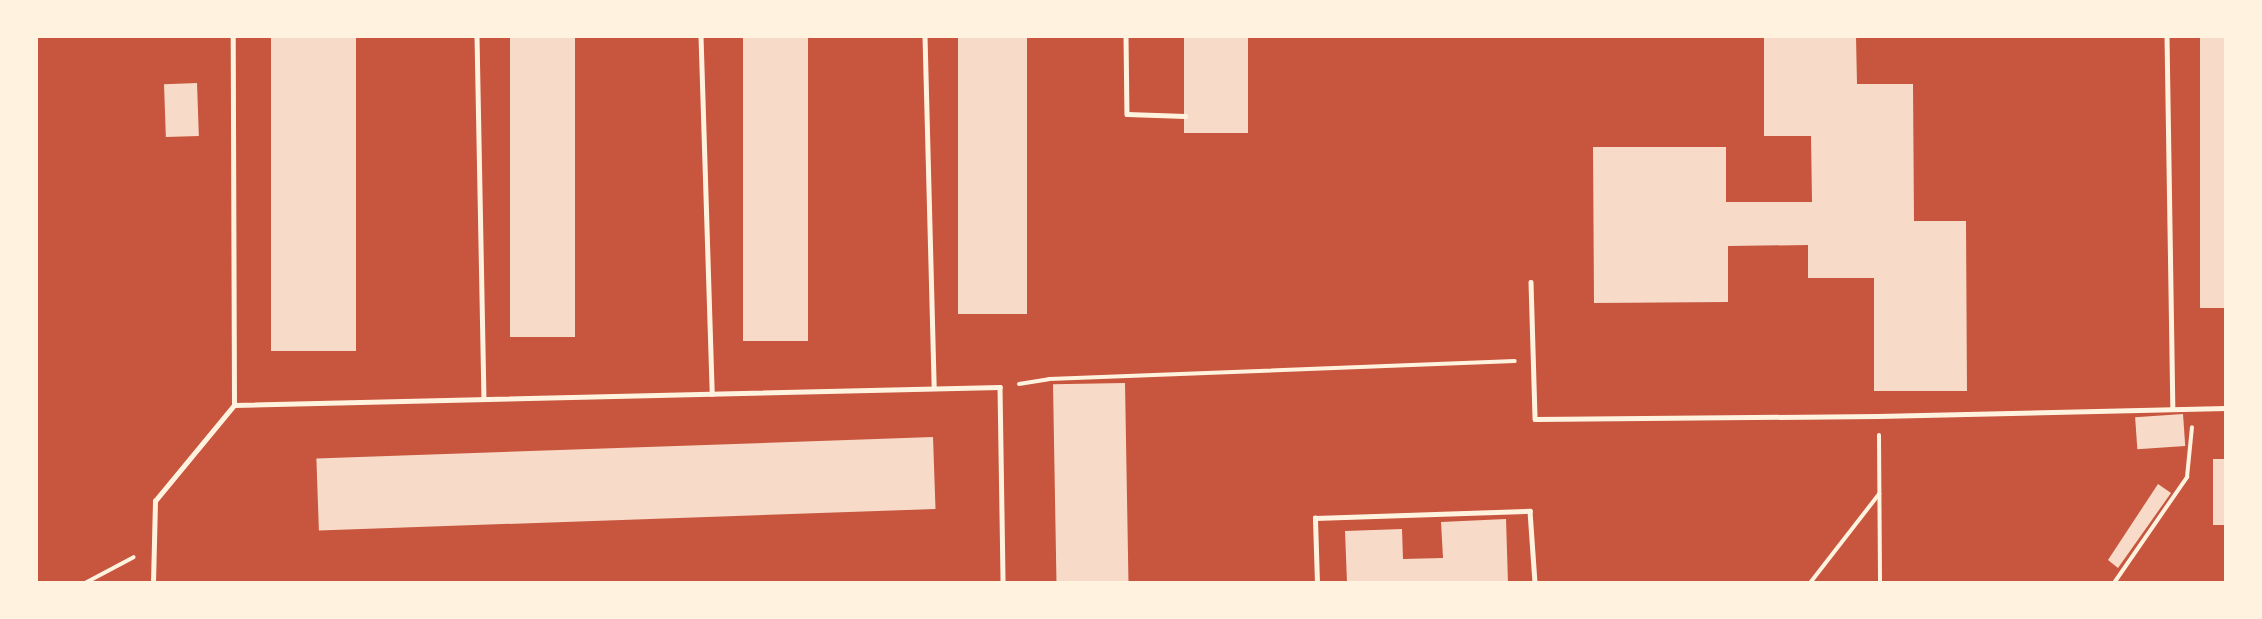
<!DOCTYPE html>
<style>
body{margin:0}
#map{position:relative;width:2262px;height:619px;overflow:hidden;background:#c8553d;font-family:Commissioner,sans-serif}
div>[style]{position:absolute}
.building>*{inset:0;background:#f7dbc8;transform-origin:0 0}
.path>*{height:4px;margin:-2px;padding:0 2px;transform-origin:2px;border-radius:2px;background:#fff3e0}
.service>*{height:4.5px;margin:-2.25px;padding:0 2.25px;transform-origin:2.25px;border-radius:2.25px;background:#fff3e0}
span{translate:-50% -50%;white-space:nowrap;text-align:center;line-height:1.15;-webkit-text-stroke:5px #fff3e0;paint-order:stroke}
.frame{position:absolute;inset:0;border:38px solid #fff3e0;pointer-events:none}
</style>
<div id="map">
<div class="building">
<i style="left:271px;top:36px;width:85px;height:315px"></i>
<i style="left:510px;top:36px;width:65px;height:301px"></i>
<i style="left:743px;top:36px;width:65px;height:305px"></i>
<i style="left:958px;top:36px;width:69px;height:278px"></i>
<i style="left:1184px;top:36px;width:64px;height:97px"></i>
<i style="clip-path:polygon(1764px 36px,1856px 36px,1857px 84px,1913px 84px,1914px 221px,1966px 221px,1967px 391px,1874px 391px,1874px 278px,1808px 278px,1808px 245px,1728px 246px,1728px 302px,1594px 303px,1593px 147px,1726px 147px,1726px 202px,1812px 202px,1811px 136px,1764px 136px)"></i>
<i style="left:2200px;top:36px;width:26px;height:272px"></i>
<i style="left:197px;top:83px;width:53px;height:33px;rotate:88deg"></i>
<i style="left:1125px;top:383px;width:200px;height:72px;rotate:89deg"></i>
<i style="left:2183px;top:414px;width:32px;height:48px;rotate:86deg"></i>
<i style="left:933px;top:437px;width:72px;height:617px;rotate:88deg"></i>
<i style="left:2213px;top:459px;width:13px;height:66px"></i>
<i style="clip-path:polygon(2158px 484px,2171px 493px,2118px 568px,2108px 560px)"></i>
<i style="clip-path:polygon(1506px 519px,1508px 583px,1347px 583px,1345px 531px,1402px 529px,1403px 559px,1443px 558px,1441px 522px)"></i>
</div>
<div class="path">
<i style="left:1019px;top:384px;width:30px;rotate:-9deg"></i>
<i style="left:1049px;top:379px;width:466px;rotate:-2.2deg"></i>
<i style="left:1879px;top:435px;width:148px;rotate:89.6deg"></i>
<i style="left:85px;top:583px;width:55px;rotate:-28deg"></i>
<i style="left:1810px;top:583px;width:113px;rotate:-52.2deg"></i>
<i style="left:2114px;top:583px;width:129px;rotate:-55.4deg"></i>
<i style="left:2187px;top:477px;width:50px;rotate:-84.3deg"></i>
</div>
<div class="service">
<i style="left:477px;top:36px;width:363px;rotate:88.9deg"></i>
<i style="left:701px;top:36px;width:358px;rotate:88.2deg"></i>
<i style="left:925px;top:36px;width:352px;rotate:88.5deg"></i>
<i style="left:1126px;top:36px;width:78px;rotate:89.3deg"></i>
<i style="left:1127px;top:114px;width:58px;rotate:2deg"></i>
<i style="left:2167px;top:36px;width:372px;rotate:89.1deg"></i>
<i style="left:1531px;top:282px;width:137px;rotate:88.3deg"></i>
<i style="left:1535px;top:419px;width:343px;rotate:-0.5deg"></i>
<i style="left:1878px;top:416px;width:348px;rotate:-1.3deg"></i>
<i style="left:234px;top:405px;width:766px;rotate:-1.35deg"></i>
<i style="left:1000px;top:387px;width:196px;rotate:89.1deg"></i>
<i style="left:153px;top:583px;width:82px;rotate:-88.6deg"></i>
<i style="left:155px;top:501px;width:124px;rotate:-50.5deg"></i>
<i style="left:234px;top:405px;width:369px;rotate:-90.2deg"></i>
<i style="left:1317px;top:583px;width:65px;rotate:-91.8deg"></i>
<i style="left:1315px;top:518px;width:215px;rotate:-1.9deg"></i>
<i style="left:1530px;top:511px;width:72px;rotate:86deg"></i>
</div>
<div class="frame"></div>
</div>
